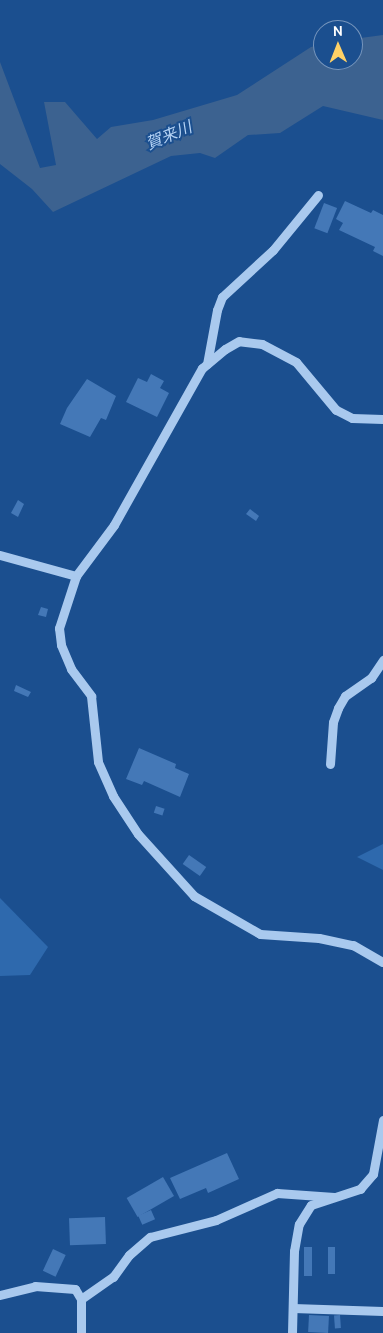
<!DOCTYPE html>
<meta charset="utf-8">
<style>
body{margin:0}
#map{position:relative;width:383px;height:1333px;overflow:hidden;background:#1b4f8f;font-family:Cabin,"Noto Sans JP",sans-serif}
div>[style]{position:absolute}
.green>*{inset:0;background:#2e69ad}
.water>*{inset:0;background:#3c6290}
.building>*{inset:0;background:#4478b7;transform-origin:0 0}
.minor>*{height:9px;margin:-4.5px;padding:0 4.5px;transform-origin:4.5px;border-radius:4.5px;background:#a9c9ee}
span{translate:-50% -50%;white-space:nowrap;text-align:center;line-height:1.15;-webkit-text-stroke:4px #1b4f8f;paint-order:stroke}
.water-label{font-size:16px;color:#b5d3f5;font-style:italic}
.north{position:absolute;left:313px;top:20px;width:50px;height:50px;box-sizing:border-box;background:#1b4f8f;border:1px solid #7695bc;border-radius:50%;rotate:359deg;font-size:14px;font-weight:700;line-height:20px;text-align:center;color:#fff}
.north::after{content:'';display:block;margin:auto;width:18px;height:22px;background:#ffd166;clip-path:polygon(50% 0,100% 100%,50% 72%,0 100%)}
</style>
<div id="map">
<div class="green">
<i style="clip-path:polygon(383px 844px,383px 870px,357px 857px)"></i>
<i style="clip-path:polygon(0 898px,48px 947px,30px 975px,0 976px)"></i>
</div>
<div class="water">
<i style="clip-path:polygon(383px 35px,383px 120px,323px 106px,280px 133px,248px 135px,215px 158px,200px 153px,171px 156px,53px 212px,32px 189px,0 164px,0 62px,40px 168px,56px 165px,44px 102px,65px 102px,97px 139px,111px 127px,153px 120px,237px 95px,311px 47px,323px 44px,323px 60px,353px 60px,353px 39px)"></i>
</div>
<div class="building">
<i style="clip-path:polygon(345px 201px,371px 213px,373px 210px,383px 215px,383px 256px,373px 251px,375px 247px,339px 230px,343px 223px,336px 219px)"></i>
<i style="left:324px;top:203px;width:14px;height:27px;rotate:21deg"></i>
<i style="clip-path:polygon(151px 374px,164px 381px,160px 388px,169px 393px,157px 417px,126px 402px,138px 378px,147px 382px)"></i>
<i style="clip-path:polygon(87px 379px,116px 396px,106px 420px,101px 418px,90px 437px,60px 424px,67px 408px)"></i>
<i style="clip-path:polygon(18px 500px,24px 504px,18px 517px,11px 513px)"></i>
<i style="clip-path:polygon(250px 509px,259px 516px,256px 521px,246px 514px)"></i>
<i style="clip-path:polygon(41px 607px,48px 609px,46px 617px,38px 615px)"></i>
<i style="clip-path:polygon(16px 685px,31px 692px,28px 697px,14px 691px)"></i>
<i style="clip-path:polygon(139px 748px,176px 764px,175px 768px,189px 774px,180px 797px,144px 781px,142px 785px,126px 779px)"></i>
<i style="left:156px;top:806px;width:9px;height:7px;rotate:18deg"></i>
<i style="left:189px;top:855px;width:21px;height:11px;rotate:35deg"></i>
<i style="clip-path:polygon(227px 1153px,239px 1179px,208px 1193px,206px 1188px,180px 1199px,170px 1178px)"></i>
<i style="left:163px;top:1177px;width:22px;height:42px;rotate:60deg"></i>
<i style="left:151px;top:1210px;width:10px;height:14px;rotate:66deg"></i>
<i style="left:105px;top:1217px;width:27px;height:36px;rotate:88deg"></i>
<i style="left:304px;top:1247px;width:8px;height:29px"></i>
<i style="left:328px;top:1247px;width:7px;height:27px"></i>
<i style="left:53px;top:1249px;width:14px;height:24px;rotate:25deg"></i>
<i style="left:309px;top:1315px;width:20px;height:17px;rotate:3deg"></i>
<i style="left:340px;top:1315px;width:13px;height:6px;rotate:86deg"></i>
</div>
<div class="minor">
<i style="left:207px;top:364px;width:55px;rotate:-79.5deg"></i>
<i style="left:217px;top:310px;width:14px;rotate:-69deg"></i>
<i style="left:222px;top:297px;width:69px;rotate:-42.7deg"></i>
<i style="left:273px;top:250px;width:71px;rotate:-50.7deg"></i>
<i style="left:383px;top:419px;width:31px;rotate:-178deg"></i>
<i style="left:352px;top:418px;width:18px;rotate:-153deg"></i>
<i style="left:336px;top:410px;width:62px;rotate:-129.8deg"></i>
<i style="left:296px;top:362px;width:38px;rotate:-152deg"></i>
<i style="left:262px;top:344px;width:23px;rotate:-173deg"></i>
<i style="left:239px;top:341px;width:16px;rotate:150deg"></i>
<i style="left:225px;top:349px;width:30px;rotate:140deg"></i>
<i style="left:202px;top:368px;width:180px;rotate:119.3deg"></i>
<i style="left:114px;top:525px;width:64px;rotate:126.7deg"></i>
<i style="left:76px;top:576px;width:55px;rotate:108.1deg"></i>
<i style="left:59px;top:628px;width:17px;rotate:83deg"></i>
<i style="left:61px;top:645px;width:26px;rotate:67deg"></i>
<i style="left:71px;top:669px;width:34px;rotate:53deg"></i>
<i style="left:91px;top:696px;width:66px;rotate:83.9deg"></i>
<i style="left:98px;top:762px;width:37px;rotate:66deg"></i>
<i style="left:113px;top:796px;width:45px;rotate:56.7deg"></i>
<i style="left:138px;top:834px;width:84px;rotate:47.9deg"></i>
<i style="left:194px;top:896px;width:76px;rotate:29.9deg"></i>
<i style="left:260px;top:934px;width:59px;rotate:3.9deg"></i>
<i style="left:319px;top:938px;width:35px;rotate:12deg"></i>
<i style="left:353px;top:945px;width:34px;rotate:30deg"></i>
<i style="left:0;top:555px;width:79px;rotate:15.4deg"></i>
<i style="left:330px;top:764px;width:42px;rotate:-85.9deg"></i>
<i style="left:333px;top:722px;width:15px;rotate:-70deg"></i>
<i style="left:338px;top:708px;width:14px;rotate:-60deg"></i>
<i style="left:345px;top:696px;width:32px;rotate:-35deg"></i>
<i style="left:371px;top:678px;width:22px;rotate:-56deg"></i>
<i style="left:0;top:1295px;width:36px;rotate:-14deg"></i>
<i style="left:35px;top:1286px;width:40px;rotate:4.3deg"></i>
<i style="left:75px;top:1289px;width:12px;rotate:59deg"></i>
<i style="left:81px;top:1299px;width:34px;rotate:90deg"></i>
<i style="left:81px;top:1299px;width:39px;rotate:-35deg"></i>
<i style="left:113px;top:1277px;width:27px;rotate:-54deg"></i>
<i style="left:129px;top:1255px;width:28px;rotate:-41deg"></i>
<i style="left:150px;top:1237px;width:68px;rotate:-14.4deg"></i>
<i style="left:216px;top:1220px;width:67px;rotate:-23.9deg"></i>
<i style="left:277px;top:1193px;width:57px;rotate:4deg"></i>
<i style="left:293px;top:1308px;width:90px;rotate:1.9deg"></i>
<i style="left:292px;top:1333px;width:82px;rotate:-88.6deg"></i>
<i style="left:294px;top:1251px;width:27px;rotate:-80deg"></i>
<i style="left:299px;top:1224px;width:22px;rotate:-58deg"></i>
<i style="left:311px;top:1205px;width:52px;rotate:-18.1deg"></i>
<i style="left:360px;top:1189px;width:20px;rotate:-49deg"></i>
<i style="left:373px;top:1174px;width:55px;rotate:-79.5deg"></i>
</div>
<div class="water-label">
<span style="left:169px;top:136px;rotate:-23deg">賀来川</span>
</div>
<div class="north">N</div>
</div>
